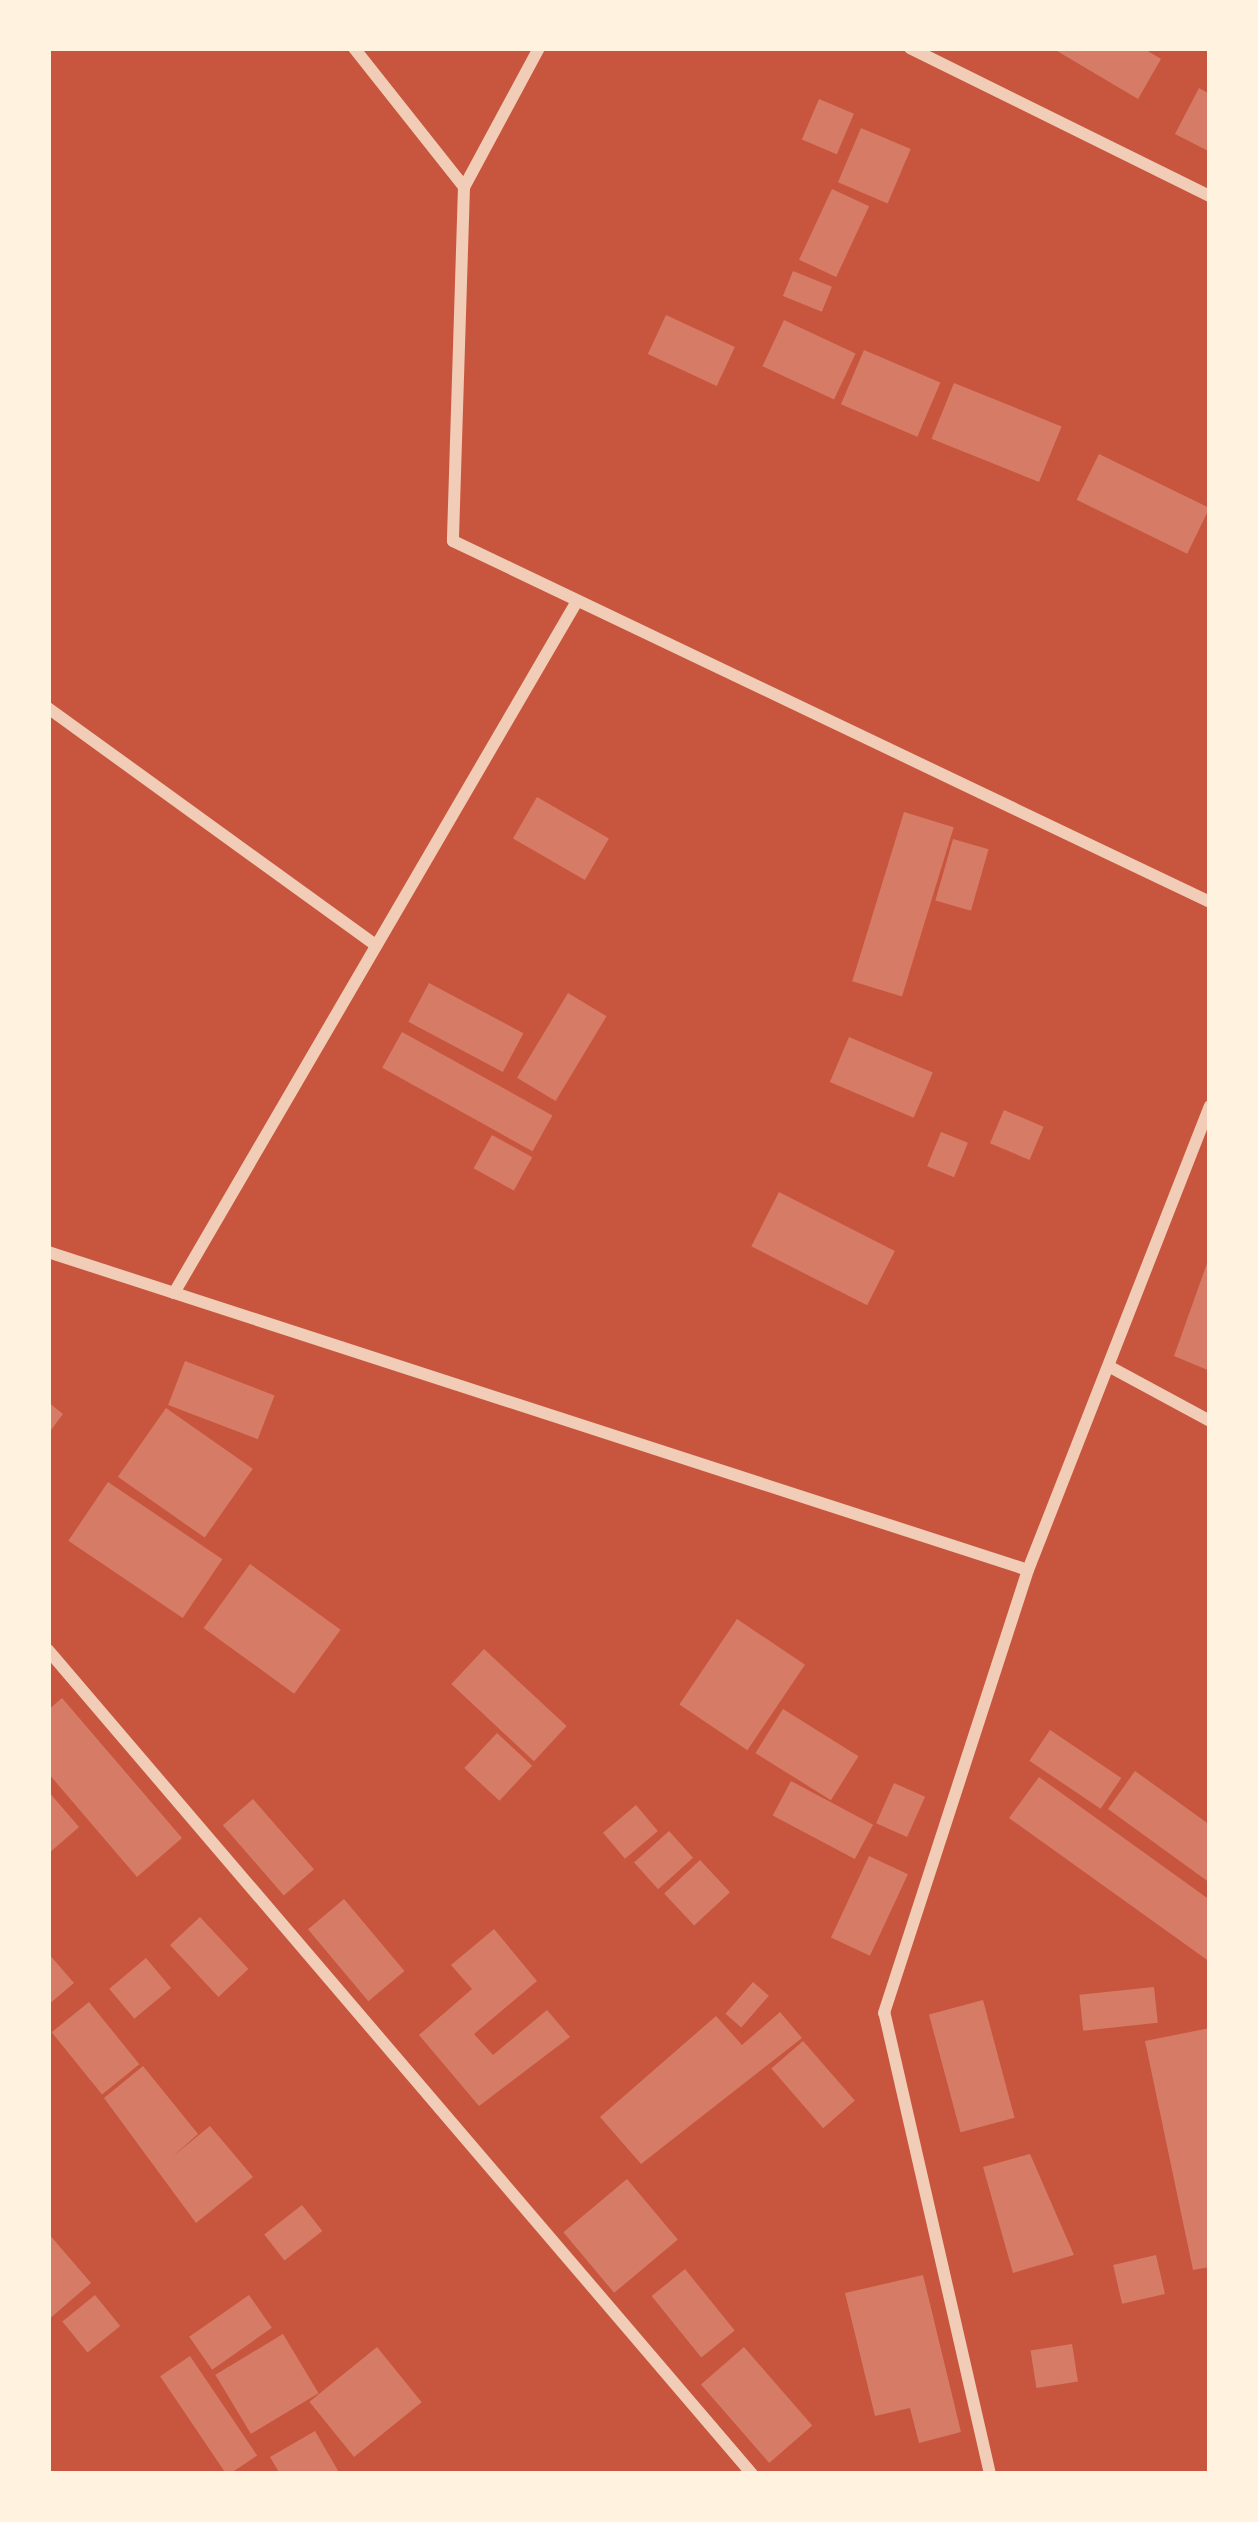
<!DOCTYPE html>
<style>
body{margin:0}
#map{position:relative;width:1258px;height:2522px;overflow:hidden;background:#c8553d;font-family:"Work Sans",sans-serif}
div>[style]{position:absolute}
.building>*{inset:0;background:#d67c66;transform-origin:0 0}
.minor>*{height:12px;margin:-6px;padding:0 6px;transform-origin:6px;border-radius:6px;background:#f1ccb7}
span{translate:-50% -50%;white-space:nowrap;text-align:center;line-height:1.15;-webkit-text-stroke:9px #fff3e0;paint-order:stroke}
.frame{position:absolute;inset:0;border:51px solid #fff3e0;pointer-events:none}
</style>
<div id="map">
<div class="building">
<i style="clip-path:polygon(1052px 48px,1143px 48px,1161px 59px,1138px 99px)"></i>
<i style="clip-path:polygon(1199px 88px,1210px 94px,1210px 152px,1175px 134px)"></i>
<i style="left:819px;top:99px;width:38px;height:44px;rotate:23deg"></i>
<i style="left:861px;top:128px;width:54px;height:59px;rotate:23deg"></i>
<i style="left:832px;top:189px;width:41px;height:78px;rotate:25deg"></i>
<i style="left:793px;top:271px;width:42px;height:27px;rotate:22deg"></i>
<i style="left:666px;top:315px;width:76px;height:43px;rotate:25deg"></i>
<i style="left:784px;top:320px;width:79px;height:51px;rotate:25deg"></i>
<i style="left:864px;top:350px;width:83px;height:59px;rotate:23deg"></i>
<i style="left:954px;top:383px;width:116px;height:60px;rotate:22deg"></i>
<i style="left:1099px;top:454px;width:123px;height:51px;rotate:26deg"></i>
<i style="left:537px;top:797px;width:83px;height:48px;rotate:30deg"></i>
<i style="left:904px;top:812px;width:52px;height:177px;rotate:17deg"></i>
<i style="left:953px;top:839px;width:37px;height:64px;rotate:16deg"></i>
<i style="left:429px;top:983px;width:107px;height:44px;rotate:28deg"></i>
<i style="left:568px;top:993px;width:45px;height:99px;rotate:31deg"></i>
<i style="left:402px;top:1032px;width:172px;height:41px;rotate:29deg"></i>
<i style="left:849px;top:1037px;width:91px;height:49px;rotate:23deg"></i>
<i style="left:1004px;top:1110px;width:43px;height:36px;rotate:23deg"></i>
<i style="left:941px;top:1132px;width:29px;height:37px;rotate:22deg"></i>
<i style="left:492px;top:1135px;width:46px;height:38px;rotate:29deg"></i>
<i style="left:779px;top:1192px;width:130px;height:61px;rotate:27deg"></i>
<i style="clip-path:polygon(1210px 1255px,1210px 1371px,1174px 1356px)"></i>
<i style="left:185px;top:1361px;width:96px;height:47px;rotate:21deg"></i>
<i style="clip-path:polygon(48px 1402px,63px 1414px,48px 1434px)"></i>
<i style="left:166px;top:1408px;width:106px;height:84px;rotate:35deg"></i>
<i style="left:108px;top:1482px;width:138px;height:71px;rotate:34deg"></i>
<i style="left:250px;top:1564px;width:112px;height:79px;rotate:36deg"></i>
<i style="left:737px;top:1619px;width:82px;height:103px;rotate:34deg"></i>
<i style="left:484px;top:1649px;width:113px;height:48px;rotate:43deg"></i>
<i style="clip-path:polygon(62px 1698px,182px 1838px,137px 1877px,48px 1773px,48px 1710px)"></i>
<i style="left:783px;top:1709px;width:89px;height:52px;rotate:32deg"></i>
<i style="left:1050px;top:1730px;width:86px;height:37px;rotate:34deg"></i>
<i style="left:497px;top:1733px;width:48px;height:48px;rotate:43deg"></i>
<i style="clip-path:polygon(1135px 1771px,1210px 1825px,1210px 1883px,1108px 1809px)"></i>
<i style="clip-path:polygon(1039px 1777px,1210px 1900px,1210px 1962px,1009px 1818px)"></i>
<i style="left:791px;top:1781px;width:93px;height:39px;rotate:28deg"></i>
<i style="left:894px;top:1783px;width:34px;height:44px;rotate:24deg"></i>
<i style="clip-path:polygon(48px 1791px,79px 1827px,48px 1854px)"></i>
<i style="left:253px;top:1799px;width:93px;height:40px;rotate:49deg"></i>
<i style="left:636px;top:1805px;width:34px;height:43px;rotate:50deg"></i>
<i style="left:669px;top:1831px;width:36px;height:47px;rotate:48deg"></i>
<i style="left:869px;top:1856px;width:43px;height:90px;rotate:25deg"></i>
<i style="left:700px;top:1860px;width:44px;height:49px;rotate:47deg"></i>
<i style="left:344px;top:1899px;width:94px;height:47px;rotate:50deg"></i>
<i style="left:200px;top:1917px;width:71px;height:41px;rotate:47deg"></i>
<i style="clip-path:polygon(494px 1929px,537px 1981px,474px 2034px,493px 2055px,547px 2010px,570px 2037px,479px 2106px,419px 2035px,472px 1989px,451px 1965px)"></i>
<i style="clip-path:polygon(48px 1953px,74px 1983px,48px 2005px)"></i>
<i style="left:146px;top:1958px;width:39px;height:48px;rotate:50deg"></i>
<i style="left:753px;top:1982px;width:21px;height:42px;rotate:41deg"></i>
<i style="left:1154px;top:1987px;width:36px;height:75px;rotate:84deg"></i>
<i style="left:983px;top:2000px;width:122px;height:56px;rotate:75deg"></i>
<i style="left:89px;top:2002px;width:80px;height:48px;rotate:51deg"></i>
<i style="clip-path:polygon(780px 2012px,802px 2038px,641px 2164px,600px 2117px,716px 2016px,742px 2045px)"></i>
<i style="clip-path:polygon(1210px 2028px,1210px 2267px,1193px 2270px,1145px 2041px)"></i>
<i style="left:803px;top:2041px;width:79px;height:42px;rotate:49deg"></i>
<i style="clip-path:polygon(143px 2066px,198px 2134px,172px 2157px,210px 2126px,253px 2177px,196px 2223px,104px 2098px)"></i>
<i style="clip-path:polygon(1030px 2154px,1074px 2255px,1013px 2273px,983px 2167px)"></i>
<i style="left:627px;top:2179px;width:79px;height:83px;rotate:50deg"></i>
<i style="left:302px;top:2205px;width:33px;height:48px;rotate:52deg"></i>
<i style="clip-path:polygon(48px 2233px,91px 2283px,48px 2320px)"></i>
<i style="left:1156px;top:2255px;width:40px;height:44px;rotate:77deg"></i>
<i style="left:685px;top:2269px;width:79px;height:43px;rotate:51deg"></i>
<i style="clip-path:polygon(923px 2275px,961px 2432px,919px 2443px,910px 2408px,875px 2416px,845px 2293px)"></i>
<i style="left:95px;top:2295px;width:40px;height:42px;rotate:51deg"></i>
<i style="left:249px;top:2295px;width:40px;height:73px;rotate:55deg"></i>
<i style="left:283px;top:2334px;width:69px;height:79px;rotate:59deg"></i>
<i style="left:1072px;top:2344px;width:38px;height:42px;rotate:81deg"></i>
<i style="left:377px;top:2347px;width:71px;height:87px;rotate:51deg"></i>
<i style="left:744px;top:2347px;width:104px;height:57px;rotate:49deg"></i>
<i style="left:190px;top:2356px;width:120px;height:36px;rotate:56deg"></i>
<i style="clip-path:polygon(315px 2431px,340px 2474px,280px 2474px,270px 2457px)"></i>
</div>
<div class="minor">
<i style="left:354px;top:48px;width:177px;rotate:51.6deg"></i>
<i style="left:539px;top:48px;width:158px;rotate:118.3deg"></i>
<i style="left:464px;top:187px;width:354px;rotate:91.8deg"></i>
<i style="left:453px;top:541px;width:839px;rotate:25.5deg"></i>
<i style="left:910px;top:48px;width:335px;rotate:26.3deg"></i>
<i style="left:48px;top:708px;width:405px;rotate:35.9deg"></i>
<i style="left:48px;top:1252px;width:1030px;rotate:17.98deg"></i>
<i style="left:174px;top:1293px;width:801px;rotate:-59.78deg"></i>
<i style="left:1112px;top:1368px;width:111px;rotate:28.4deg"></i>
<i style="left:48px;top:1650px;width:1084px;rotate:49.49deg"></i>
<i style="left:990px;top:2474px;width:473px;rotate:-102.9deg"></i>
<i style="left:884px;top:2013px;width:466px;rotate:-72deg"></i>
<i style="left:1028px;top:1570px;width:498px;rotate:-68.6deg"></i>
</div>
<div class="frame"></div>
</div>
